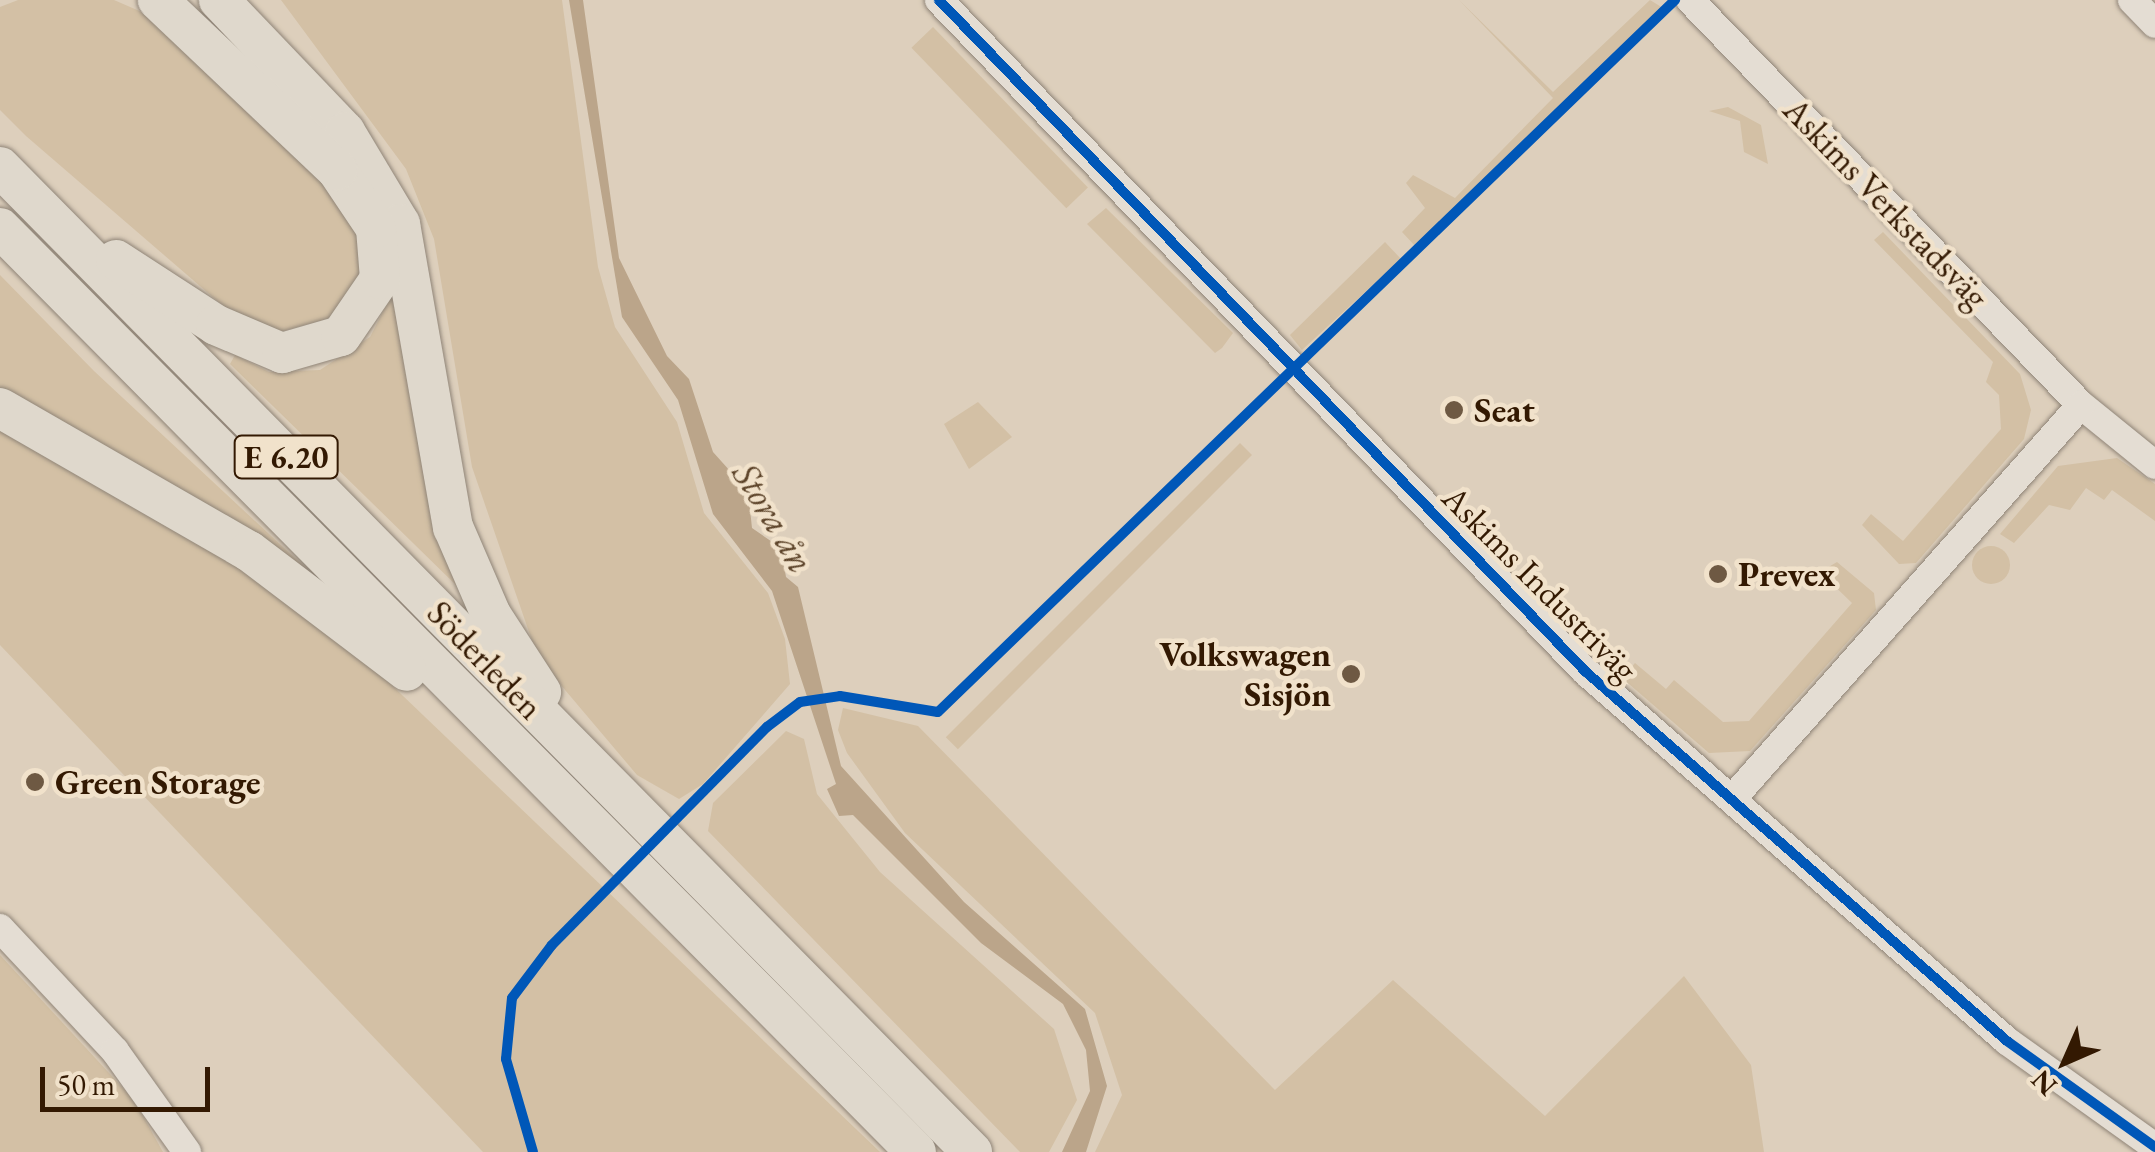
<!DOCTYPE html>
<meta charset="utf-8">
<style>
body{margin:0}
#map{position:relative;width:2155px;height:1152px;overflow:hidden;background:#ddcfbc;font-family:"EB Garamond",serif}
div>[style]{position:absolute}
.green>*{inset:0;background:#d3c0a5;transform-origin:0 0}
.round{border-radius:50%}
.water>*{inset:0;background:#bba58a}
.roads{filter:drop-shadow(0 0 2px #8f8477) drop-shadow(0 0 2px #8f8477)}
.minor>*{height:28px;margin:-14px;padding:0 14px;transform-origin:14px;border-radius:14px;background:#e4ddd3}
.highway>*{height:40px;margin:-20px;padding:0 20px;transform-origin:20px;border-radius:20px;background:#dfd8cc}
.cycleway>*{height:10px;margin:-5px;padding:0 5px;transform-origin:5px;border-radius:5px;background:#0057b8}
.dots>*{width:28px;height:28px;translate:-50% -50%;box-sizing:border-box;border:5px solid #f1e2cb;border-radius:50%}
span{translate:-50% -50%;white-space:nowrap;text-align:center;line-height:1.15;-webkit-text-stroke:9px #f1e2cb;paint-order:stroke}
.shield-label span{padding:2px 8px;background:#f1e2cb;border:2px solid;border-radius:8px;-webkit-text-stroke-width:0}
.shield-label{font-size:32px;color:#331902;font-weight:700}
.street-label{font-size:35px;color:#331902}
.poi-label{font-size:35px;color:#331902;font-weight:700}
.left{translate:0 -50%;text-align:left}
.right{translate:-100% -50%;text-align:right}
.water-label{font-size:38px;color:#5d442a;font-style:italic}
.north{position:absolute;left:2015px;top:1012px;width:100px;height:100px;-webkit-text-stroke:8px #f1e2cb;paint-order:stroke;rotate:225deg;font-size:28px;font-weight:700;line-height:40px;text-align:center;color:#331902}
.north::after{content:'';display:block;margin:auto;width:35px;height:45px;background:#331902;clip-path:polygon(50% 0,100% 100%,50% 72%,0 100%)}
.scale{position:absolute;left:40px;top:1067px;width:170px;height:45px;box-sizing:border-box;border:5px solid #331902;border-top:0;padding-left:12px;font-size:30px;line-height:35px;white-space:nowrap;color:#331902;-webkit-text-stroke:8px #f1e2cb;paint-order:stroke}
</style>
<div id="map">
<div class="green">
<i style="clip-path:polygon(18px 0,114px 0,158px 19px,304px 155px,362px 241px,366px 269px,338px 316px,279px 332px,244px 324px,26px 136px,0 110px,0 7px)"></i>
<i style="clip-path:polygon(281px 0,562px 0,598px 267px,615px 327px,677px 422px,704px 513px,768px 593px,785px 639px,790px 684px,703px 784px,679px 799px,637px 775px,538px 658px,472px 467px,434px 239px,406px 169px)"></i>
<i style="clip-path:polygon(1459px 0,1553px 92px,1650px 0,1663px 8px,1416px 247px,1402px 232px,1425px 208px,1406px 183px,1413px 175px,1455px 198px,1553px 98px)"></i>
<i style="left:933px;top:27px;width:223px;height:30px;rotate:46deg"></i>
<i style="clip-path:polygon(1728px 107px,1761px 125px,1768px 164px,1744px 152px,1740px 121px,1709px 111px)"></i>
<i style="clip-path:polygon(1106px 208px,1233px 333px,1222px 348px,1215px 353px,1087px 224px)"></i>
<i style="clip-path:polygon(1883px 232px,2020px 374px,2031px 410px,2024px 439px,1916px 563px,1899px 564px,1862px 525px,1871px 514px,1903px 541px,2001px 429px,1999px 395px,1986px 382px,1993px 362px,1874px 240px)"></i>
<i style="clip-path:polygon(1385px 242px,1401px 259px,1302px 350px,1290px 335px)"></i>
<i style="clip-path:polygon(0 275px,94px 371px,342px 602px,0 390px)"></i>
<i style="clip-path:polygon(393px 292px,459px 588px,230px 364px,235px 355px,269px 372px,320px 370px,370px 337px)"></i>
<i style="clip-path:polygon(978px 402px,1012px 437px,969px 469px,944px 424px)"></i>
<i style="clip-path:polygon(0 420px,181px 522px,356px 651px,880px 1152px,483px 1152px,0 645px)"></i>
<i style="left:1240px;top:443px;width:17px;height:416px;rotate:45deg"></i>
<i style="clip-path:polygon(2117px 458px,2155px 484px,2155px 521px,2112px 490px,2104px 500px,2086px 488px,2070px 510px,2049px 505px,2014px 543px,2000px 534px,2058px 466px)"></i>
<i class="round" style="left:1972px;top:546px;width:38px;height:38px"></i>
<i style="clip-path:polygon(1837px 562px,1874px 593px,1876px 610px,1750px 751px,1709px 753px,1622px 678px,1635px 663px,1666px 689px,1674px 680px,1723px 722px,1749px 721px,1852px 603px,1820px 572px)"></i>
<i style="clip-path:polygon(843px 708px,918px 726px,1275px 1090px,1393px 980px,1545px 1116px,1684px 976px,1751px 1065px,1764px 1152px,1095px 1152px,1122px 1095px,1095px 1013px,905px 833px,847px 753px,838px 730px)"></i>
<i style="clip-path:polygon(786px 731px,804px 739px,817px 794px,880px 872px,1054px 1029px,1077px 1100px,1049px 1152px,1020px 1152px,708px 831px,713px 803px)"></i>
<i style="clip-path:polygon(0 955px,134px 1100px,163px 1152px,0 1152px)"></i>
</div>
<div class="water">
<i style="clip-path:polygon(569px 0,583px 0,619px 258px,667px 356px,689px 379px,713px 452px,748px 491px,752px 528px,781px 548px,786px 577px,798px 587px,841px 766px,964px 902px,1085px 1009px,1107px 1086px,1086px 1152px,1062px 1152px,1090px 1091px,1086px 1050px,1063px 1004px,981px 943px,853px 815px,839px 816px,827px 789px,836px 784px,772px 591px,713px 514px,678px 400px,622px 317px)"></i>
</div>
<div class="roads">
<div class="minor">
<i style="left:939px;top:0;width:933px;rotate:46.09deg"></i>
<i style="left:1586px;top:672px;width:560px;rotate:41.23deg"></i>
<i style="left:2007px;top:1041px;width:182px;rotate:35.6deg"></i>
<i style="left:1690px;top:0;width:563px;rotate:46.01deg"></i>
<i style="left:2081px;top:405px;width:95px;rotate:39deg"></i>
<i style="left:2132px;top:0;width:33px;rotate:46deg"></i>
<i style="left:1732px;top:799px;width:526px;rotate:-48.47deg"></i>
<i style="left:0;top:928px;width:168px;rotate:46.9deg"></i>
<i style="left:115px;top:1051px;width:124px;rotate:54.5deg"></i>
</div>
<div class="highway">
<i style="left:219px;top:0;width:182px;rotate:46.3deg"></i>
<i style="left:345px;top:132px;width:107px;rotate:59.1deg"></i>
<i style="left:400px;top:224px;width:308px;rotate:80.1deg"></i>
<i style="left:453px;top:527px;width:96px;rotate:66.6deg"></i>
<i style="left:491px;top:615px;width:92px;rotate:57deg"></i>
<i style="left:0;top:167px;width:1384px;rotate:45.38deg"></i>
<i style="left:0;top:228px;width:1301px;rotate:45.25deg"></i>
<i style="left:116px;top:260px;width:119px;rotate:33deg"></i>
<i style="left:216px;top:325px;width:72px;rotate:23deg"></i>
<i style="left:282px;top:353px;width:61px;rotate:-16.1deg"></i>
<i style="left:341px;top:336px;width:69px;rotate:-55.6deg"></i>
<i style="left:380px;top:279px;width:51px;rotate:-94.5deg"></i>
<i style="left:376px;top:228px;width:70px;rotate:-123.9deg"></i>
<i style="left:337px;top:170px;width:247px;rotate:-136.5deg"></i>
<i style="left:0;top:408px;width:287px;rotate:29.9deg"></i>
<i style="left:249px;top:551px;width:198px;rotate:37.2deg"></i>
</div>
</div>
<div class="cycleway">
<i style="left:939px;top:0;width:933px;rotate:46.09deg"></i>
<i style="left:1586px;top:672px;width:560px;rotate:41.23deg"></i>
<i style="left:2007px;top:1041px;width:182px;rotate:35.6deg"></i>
<i style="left:533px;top:1152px;width:97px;rotate:-106.2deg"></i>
<i style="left:506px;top:1059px;width:61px;rotate:-84.4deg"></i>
<i style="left:512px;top:998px;width:66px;rotate:-53deg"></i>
<i style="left:552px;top:945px;width:306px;rotate:-45.4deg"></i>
<i style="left:767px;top:727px;width:41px;rotate:-37.1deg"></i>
<i style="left:800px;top:702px;width:40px;rotate:-8.5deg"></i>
<i style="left:840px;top:696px;width:99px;rotate:9.3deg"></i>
<i style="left:938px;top:712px;width:1025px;rotate:-44.01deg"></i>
</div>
<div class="dots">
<i style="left:1454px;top:410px;background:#6e5943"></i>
<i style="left:1718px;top:574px;background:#6e5943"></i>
<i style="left:1351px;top:674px;background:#6e5943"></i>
<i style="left:35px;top:782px;background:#6e5943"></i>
</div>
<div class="shield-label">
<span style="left:286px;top:457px">E 6.20</span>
</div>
<div class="street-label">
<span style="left:1886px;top:203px;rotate:46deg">Askims Verkstadsväg</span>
<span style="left:1540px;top:583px;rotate:45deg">Askims Industriväg</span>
<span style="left:485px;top:660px;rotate:46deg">Söderleden</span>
</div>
<div class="poi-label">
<span class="left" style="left:1474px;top:410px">Seat</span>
<span class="left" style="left:1738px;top:574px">Prevex</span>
<span class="right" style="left:1331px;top:674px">Volkswagen<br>Sisjön</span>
<span class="left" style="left:55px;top:782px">Green Storage</span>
</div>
<div class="water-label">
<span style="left:774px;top:517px;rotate:59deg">Stora ån</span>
</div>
<div class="north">N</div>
<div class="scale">50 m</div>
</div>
